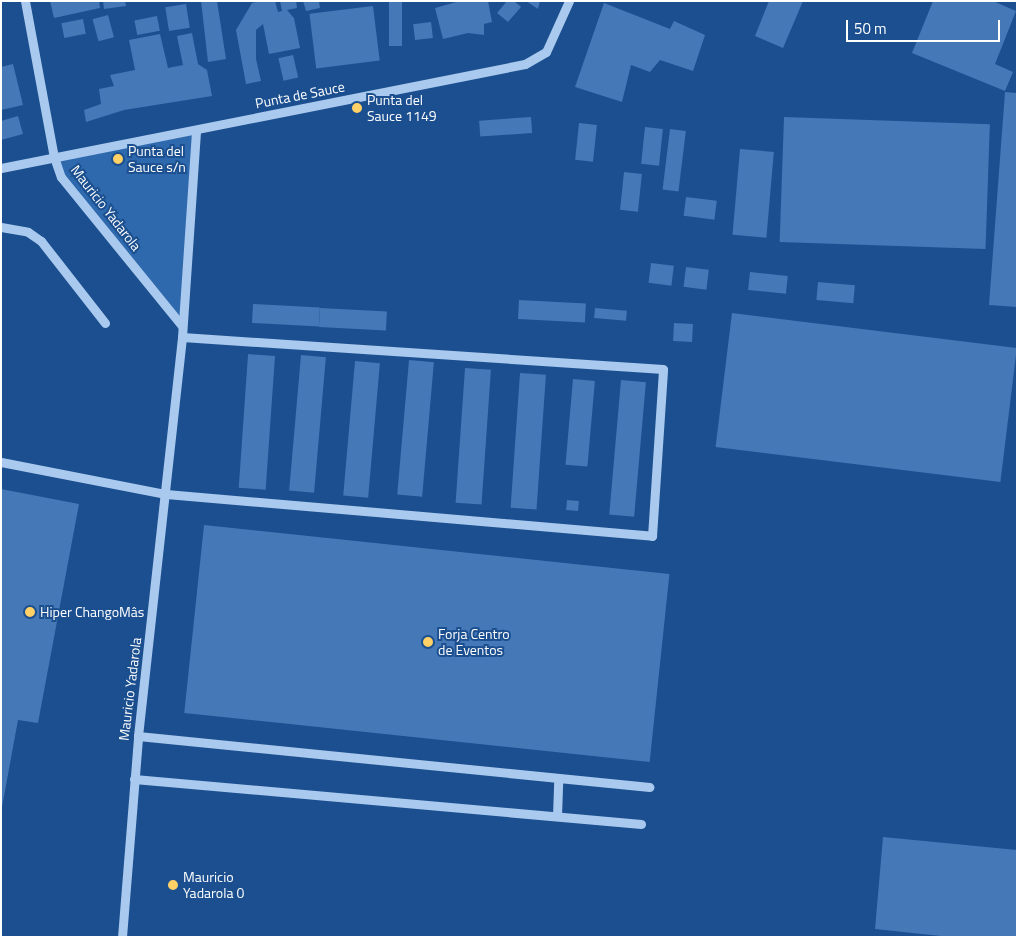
<!DOCTYPE html>
<meta charset="utf-8">
<style>
body{margin:0}
#map{position:relative;width:1018px;height:938px;overflow:hidden;background:#1b4f8f;font-family:"Titillium Web",sans-serif}
div>[style]{position:absolute}
.green>*{inset:0;background:#2e69ad}
.building>*{inset:0;background:#4478b7;transform-origin:0 0}
.minor>*{height:9px;margin:-4.5px;padding:0 4.5px;transform-origin:4.5px;border-radius:4.5px;background:#a9c9ee}
.dots>*{width:14px;height:14px;translate:-50% -50%;box-sizing:border-box;border:2px solid #1b4f8f;border-radius:50%}
span{translate:-50% -50%;white-space:nowrap;text-align:center;line-height:1.15;-webkit-text-stroke:4px #1b4f8f;paint-order:stroke}
.street-label{font-size:14px;color:#fff}
.poi-label{font-size:14px;color:#fff}
.left{translate:0 -50%;text-align:left}
.frame{position:absolute;inset:0;border:2px solid #fff;pointer-events:none}
.scale{position:absolute;left:846px;top:20px;width:154px;height:22px;box-sizing:border-box;border:2px solid #fff;border-top:0;padding-left:6px;font-size:15px;line-height:18px;white-space:nowrap;color:#fff;-webkit-text-stroke:4px #1b4f8f;paint-order:stroke}
</style>
<div id="map">
<div class="green">
<i style="clip-path:polygon(196px 130px,182px 326px,61px 177px,54px 157px)"></i>
</div>
<div class="building">
<i style="clip-path:polygon(50px 1px,99px 1px,100px 8px,54px 18px)"></i>
<i style="clip-path:polygon(103px 1px,125px 1px,126px 6px,104px 9px)"></i>
<i style="clip-path:polygon(201px 1px,217px 1px,226px 59px,208px 62px)"></i>
<i style="clip-path:polygon(261px 1px,275px 1px,278px 12px,282px 11px,280px 1px,296px 1px,297px 8px,287px 10px,294px 18px,300px 48px,269px 54px,263px 24px,256px 30px,256px 59px,261px 81px,246px 84px,236px 30px,252px 3px)"></i>
<i style="clip-path:polygon(303px 1px,319px 1px,320px 8px,306px 11px)"></i>
<i style="left:389px;top:1px;width:13px;height:45px"></i>
<i style="clip-path:polygon(460px 1px,488px 1px,492px 22px,484px 24px,484px 35px,468px 33px,443px 39px,435px 8px)"></i>
<i style="clip-path:polygon(507px 1px,514px 1px,521px 7px,508px 22px,497px 13px)"></i>
<i style="clip-path:polygon(526px 1px,540px 1px,538px 9px)"></i>
<i style="clip-path:polygon(769px 1px,803px 1px,783px 48px,755px 36px)"></i>
<i style="clip-path:polygon(933px 1px,993px 1px,1016px 11px,995px 64px,1013px 72px,1005px 91px,912px 53px)"></i>
<i style="clip-path:polygon(604px 3px,670px 29px,674px 21px,705px 35px,693px 71px,660px 60px,650px 72px,631px 65px,622px 102px,575px 87px)"></i>
<i style="left:186px;top:4px;width:24px;height:21px;rotate:81deg"></i>
<i style="left:373px;top:6px;width:55px;height:64px;rotate:83deg"></i>
<i style="left:108px;top:15px;width:23px;height:16px;rotate:75deg"></i>
<i style="left:157px;top:16px;width:15px;height:23px;rotate:79deg"></i>
<i style="left:83px;top:19px;width:15px;height:22px;rotate:79deg"></i>
<i style="left:431px;top:22px;width:16px;height:18px;rotate:83deg"></i>
<i style="clip-path:polygon(192px 33px,198px 64px,207px 70px,212px 96px,124px 110px,86px 122px,84px 110px,101px 104px,99px 89px,114px 86px,110px 75px,135px 70px,129px 40px,160px 34px,168px 68px,183px 65px,177px 36px)"></i>
<i style="left:293px;top:55px;width:23px;height:15px;rotate:77deg"></i>
<i style="clip-path:polygon(13px 64px,23px 105px,1px 110px,1px 67px)"></i>
<i style="clip-path:polygon(1005px 92px,1017px 93px,1017px 307px,989px 305px)"></i>
<i style="clip-path:polygon(18px 116px,23px 134px,1px 140px,1px 121px)"></i>
<i style="left:531px;top:117px;width:16px;height:52px;rotate:86deg"></i>
<i style="left:784px;top:117px;width:206px;height:125px;rotate:2deg"></i>
<i style="left:579px;top:123px;width:18px;height:37px;rotate:6deg"></i>
<i style="left:645px;top:127px;width:18px;height:37px;rotate:6deg"></i>
<i style="left:670px;top:129px;width:16px;height:61px;rotate:7deg"></i>
<i style="left:740px;top:149px;width:34px;height:86px;rotate:5deg"></i>
<i style="left:624px;top:172px;width:18px;height:38px;rotate:6deg"></i>
<i style="left:686px;top:197px;width:31px;height:19px;rotate:7deg"></i>
<i style="left:651px;top:263px;width:23px;height:20px;rotate:7deg"></i>
<i style="left:686px;top:267px;width:23px;height:20px;rotate:7deg"></i>
<i style="left:750px;top:272px;width:38px;height:18px;rotate:6deg"></i>
<i style="left:818px;top:282px;width:37px;height:18px;rotate:5deg"></i>
<i style="left:519px;top:300px;width:67px;height:19px;rotate:3deg"></i>
<i style="left:253px;top:304px;width:67px;height:19px;rotate:3deg"></i>
<i style="left:320px;top:308px;width:67px;height:19px;rotate:3deg"></i>
<i style="left:595px;top:308px;width:32px;height:10px;rotate:5deg"></i>
<i style="left:732px;top:313px;width:287px;height:135px;rotate:7deg"></i>
<i style="left:674px;top:323px;width:19px;height:18px;rotate:3deg"></i>
<i style="left:301px;top:355px;width:25px;height:136px;rotate:5deg"></i>
<i style="left:275px;top:356px;width:134px;height:27px;rotate:94deg"></i>
<i style="left:409px;top:360px;width:25px;height:135px;rotate:5deg"></i>
<i style="left:355px;top:361px;width:25px;height:135px;rotate:5deg"></i>
<i style="left:465px;top:368px;width:26px;height:135px;rotate:4deg"></i>
<i style="left:520px;top:373px;width:26px;height:135px;rotate:4deg"></i>
<i style="left:573px;top:379px;width:22px;height:86px;rotate:5deg"></i>
<i style="left:621px;top:380px;width:25px;height:135px;rotate:5deg"></i>
<i style="clip-path:polygon(1px 489px,79px 504px,38px 723px,18px 720px,2px 807px)"></i>
<i style="left:567px;top:500px;width:12px;height:10px;rotate:5deg"></i>
<i style="left:204px;top:525px;width:468px;height:189px;rotate:6deg"></i>
<i style="clip-path:polygon(883px 837px,1017px 850px,1017px 937px,950px 937px,875px 929px)"></i>
</div>
<div class="minor">
<i style="left:25px;top:1px;width:159px;rotate:79.5deg"></i>
<i style="left:54px;top:157px;width:21px;rotate:71deg"></i>
<i style="left:61px;top:177px;width:192px;rotate:50.9deg"></i>
<i style="left:1px;top:168px;width:534px;rotate:-11.23deg"></i>
<i style="left:525px;top:64px;width:24px;rotate:-30deg"></i>
<i style="left:546px;top:52px;width:56px;rotate:-65.7deg"></i>
<i style="left:1px;top:227px;width:27px;rotate:10deg"></i>
<i style="left:28px;top:232px;width:16px;rotate:35deg"></i>
<i style="left:41px;top:241px;width:104px;rotate:52deg"></i>
<i style="left:1px;top:462px;width:168px;rotate:11deg"></i>
<i style="left:166px;top:494px;width:488px;rotate:4.9deg"></i>
<i style="left:652px;top:536px;width:167px;rotate:-86.2deg"></i>
<i style="left:663px;top:369px;width:482px;rotate:-176.2deg"></i>
<i style="left:138px;top:736px;width:514px;rotate:5.7deg"></i>
<i style="left:134px;top:779px;width:509px;rotate:5.07deg"></i>
<i style="left:557px;top:816px;width:38px;rotate:-88deg"></i>
<i style="left:122px;top:937px;width:202px;rotate:-85.4deg"></i>
<i style="left:138px;top:736px;width:401px;rotate:-83.7deg"></i>
<i style="left:182px;top:337px;width:207px;rotate:-86.1deg"></i>
</div>
<div class="dots">
<i style="left:357px;top:108px;background:#ffd166"></i>
<i style="left:118px;top:159px;background:#ffd166"></i>
<i style="left:30px;top:612px;background:#ffd166"></i>
<i style="left:428px;top:642px;background:#ffd166"></i>
<i style="left:173px;top:885px;background:#ffd166"></i>
</div>
<div class="street-label">
<span style="left:300px;top:95px;rotate:-11deg">Punta de Sauce</span>
<span style="left:106px;top:208px;rotate:52deg">Mauricio Yadarola</span>
<span style="left:130px;top:689px;rotate:-83deg">Mauricio Yadarola</span>
</div>
<div class="poi-label">
<span class="left" style="left:367px;top:108px">Punta del<br>Sauce 1149</span>
<span class="left" style="left:128px;top:159px">Punta del<br>Sauce s/n</span>
<span class="left" style="left:40px;top:612px">Hiper ChangoMâs</span>
<span class="left" style="left:438px;top:642px">Forja Centro<br>de Eventos</span>
<span class="left" style="left:183px;top:885px">Mauricio<br>Yadarola 0</span>
</div>
<div class="frame"></div>
<div class="scale">50 m</div>
</div>
